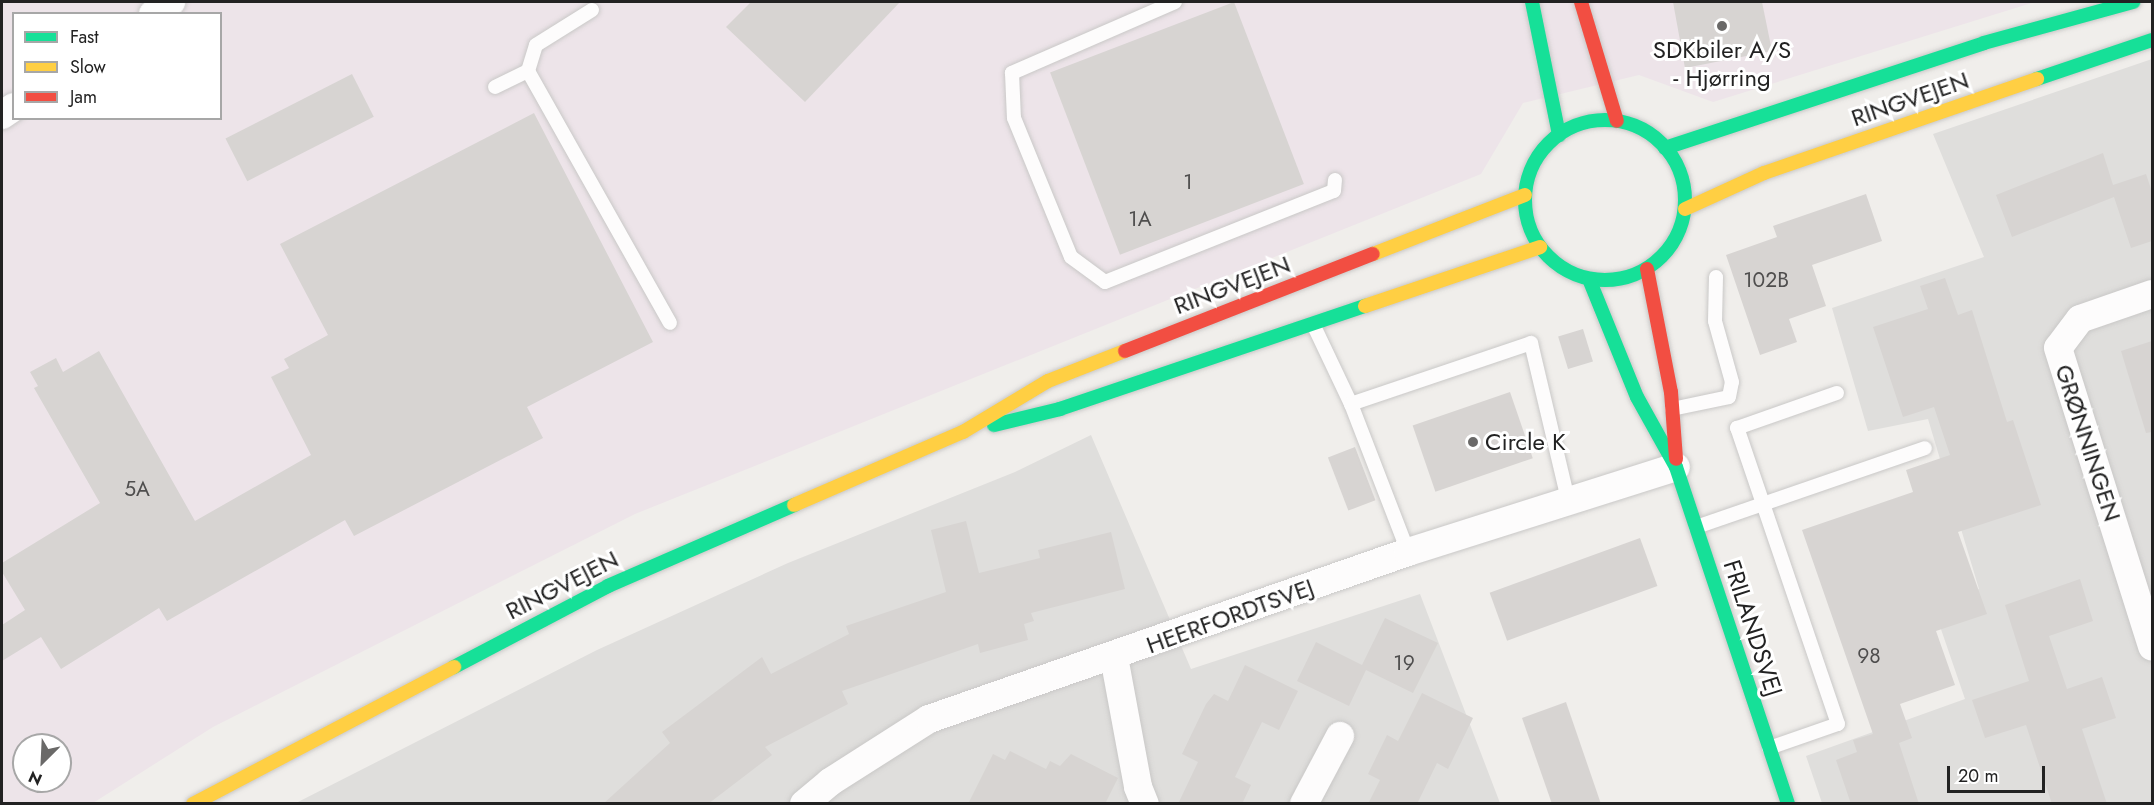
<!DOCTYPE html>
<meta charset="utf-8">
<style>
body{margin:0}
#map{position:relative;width:2154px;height:805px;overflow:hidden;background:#f0eeeb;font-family:Jost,sans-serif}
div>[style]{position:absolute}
.residential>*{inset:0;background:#dfdedc}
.industrial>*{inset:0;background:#ede4e9}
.building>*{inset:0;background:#d7d4d2;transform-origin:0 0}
.roads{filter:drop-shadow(0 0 2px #c9c8c7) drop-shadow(0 0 2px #c9c8c7)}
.lane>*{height:14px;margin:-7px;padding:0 7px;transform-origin:7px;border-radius:7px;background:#fdfcfc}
.street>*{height:28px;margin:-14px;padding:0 14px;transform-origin:14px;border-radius:14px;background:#fdfcfc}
.fast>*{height:14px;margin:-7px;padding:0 7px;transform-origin:7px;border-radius:7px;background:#16e098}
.fast>.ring{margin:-7px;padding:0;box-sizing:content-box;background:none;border:14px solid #16e098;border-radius:50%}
.slow>*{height:14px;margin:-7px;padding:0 7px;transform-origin:7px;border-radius:7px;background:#ffcf43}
.jam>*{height:14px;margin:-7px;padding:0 7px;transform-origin:7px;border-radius:7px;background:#f24e42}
.dots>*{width:16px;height:16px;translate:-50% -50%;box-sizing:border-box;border:3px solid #fff;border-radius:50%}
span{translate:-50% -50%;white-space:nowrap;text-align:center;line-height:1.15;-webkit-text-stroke:6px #fff;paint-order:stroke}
.number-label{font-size:21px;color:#4f4e4e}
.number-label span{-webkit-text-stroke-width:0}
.poi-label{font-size:24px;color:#222}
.left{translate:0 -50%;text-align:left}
.street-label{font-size:24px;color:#222}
.frame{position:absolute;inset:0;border:3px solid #222;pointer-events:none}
.legend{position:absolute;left:12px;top:12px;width:210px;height:108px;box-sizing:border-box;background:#fff;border:2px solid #a7a7a7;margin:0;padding:8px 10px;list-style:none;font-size:18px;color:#222}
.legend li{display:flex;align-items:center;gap:12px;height:30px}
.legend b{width:30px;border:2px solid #a7a7a7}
.north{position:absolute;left:12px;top:733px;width:60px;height:60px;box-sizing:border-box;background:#fff;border:2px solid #a7a7a7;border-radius:50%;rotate:204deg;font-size:16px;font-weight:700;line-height:24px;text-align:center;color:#222}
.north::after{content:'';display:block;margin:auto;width:21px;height:27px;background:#6a6968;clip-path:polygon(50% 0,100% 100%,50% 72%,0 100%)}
.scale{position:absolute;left:1947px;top:766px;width:98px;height:27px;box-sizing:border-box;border:3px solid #222;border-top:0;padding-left:8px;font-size:18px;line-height:21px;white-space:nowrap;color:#222;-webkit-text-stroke:4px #fff;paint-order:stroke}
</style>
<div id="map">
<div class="residential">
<i style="clip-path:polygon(2152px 59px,2152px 803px,1822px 803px,1806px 756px,1965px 699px,1933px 606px,1979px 589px,1928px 419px,1868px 431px,1832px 308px,1984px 257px,1933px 134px)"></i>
<i style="clip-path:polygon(1091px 435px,1191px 669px,1420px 594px,1500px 803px,294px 804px,597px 650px,788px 563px,1015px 472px)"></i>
</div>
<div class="industrial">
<i style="clip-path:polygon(evenodd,2px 2px,2035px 2px,1713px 102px,1639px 75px,1523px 103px,1481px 174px,635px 514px,213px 727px,93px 803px,2px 804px,2px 2px,14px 14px,220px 14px,220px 118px,14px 118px,14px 14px,2px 2px,24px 745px,60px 745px,60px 781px,24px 781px,24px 745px)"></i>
</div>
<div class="building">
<i style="clip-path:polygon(751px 2px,900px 2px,805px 102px,726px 27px)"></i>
<i style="left:1234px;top:2px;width:195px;height:197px;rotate:69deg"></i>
<i style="clip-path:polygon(1673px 2px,1762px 2px,1772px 51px,1685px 68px)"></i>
<i style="left:352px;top:74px;width:48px;height:142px;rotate:63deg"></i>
<i style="clip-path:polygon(534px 113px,653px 342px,527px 407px,543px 438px,354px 536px,345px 520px,167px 621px,159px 608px,61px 669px,41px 637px,2px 661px,2px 625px,25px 610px,2px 572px,2px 563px,100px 503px,34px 388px,38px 386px,30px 372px,56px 358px,63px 372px,99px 351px,195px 521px,311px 455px,271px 377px,289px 368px,284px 359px,328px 335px,280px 244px)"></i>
<i style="clip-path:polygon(2103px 153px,2113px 185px,2146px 174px,2152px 192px,2152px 241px,2131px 248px,2114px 197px,2012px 237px,1996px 195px)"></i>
<i style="clip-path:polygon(1866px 194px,1882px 241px,1812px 265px,1826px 306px,1789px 319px,1797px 342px,1760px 355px,1726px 255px,1777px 237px,1773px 226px)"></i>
<i style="clip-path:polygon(1945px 278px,1958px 315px,1972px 310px,2007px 422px,2013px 420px,2041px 505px,1958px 532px,1987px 614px,1936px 631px,1955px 685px,1900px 704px,1912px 738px,1899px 743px,1919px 804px,1851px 804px,1836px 760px,1857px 752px,1853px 740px,1873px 734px,1802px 530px,1913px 492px,1906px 470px,1950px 455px,1934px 407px,1903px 417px,1873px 327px,1928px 309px,1920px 286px)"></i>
<i style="left:1583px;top:329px;width:34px;height:26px;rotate:73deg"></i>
<i style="clip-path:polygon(2152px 341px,2152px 432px,2146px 433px,2121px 351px)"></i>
<i style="left:1510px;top:392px;width:70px;height:103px;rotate:71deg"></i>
<i style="left:1355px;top:447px;width:57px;height:29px;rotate:69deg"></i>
<i style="clip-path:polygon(966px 521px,979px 573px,1040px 558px,1038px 550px,1111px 532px,1125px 589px,1031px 613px,1034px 621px,1024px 624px,1028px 640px,980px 653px,978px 644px,842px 691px,848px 704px,765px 747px,772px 755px,708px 804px,603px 804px,670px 743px,662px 732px,762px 657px,771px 674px,849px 634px,846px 626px,946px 592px,931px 530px)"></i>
<i style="left:1640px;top:538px;width:51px;height:160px;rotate:70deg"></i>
<i style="clip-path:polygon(2080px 579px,2093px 621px,2049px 636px,2067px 689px,2102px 677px,2116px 718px,2082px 729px,2107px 804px,2052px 804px,2026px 725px,1985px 738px,1972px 700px,2029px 681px,2005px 605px)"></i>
<i style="clip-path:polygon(1385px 618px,1438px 643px,1413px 693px,1366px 670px,1349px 706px,1297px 681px,1316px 642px,1362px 665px)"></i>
<i style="clip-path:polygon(1245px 665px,1298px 691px,1279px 730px,1262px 722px,1235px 777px,1251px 785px,1242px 804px,1178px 804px,1198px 762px,1182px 754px,1206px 704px,1214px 694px,1228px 701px)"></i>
<i style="clip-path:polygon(1422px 693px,1473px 718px,1448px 769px,1437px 763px,1417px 804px,1368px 804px,1380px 780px,1368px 774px,1387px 735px,1398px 741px)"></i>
<i style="clip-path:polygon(1566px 702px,1601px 804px,1552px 804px,1522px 718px)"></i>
<i style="clip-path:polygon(1010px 751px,1046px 769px,1050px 761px,1060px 766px,1071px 754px,1118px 778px,1105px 804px,968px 804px,993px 754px,1005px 760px)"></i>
</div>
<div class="roads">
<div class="lane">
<i style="left:1175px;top:2px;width:178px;rotate:156.5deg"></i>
<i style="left:1012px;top:73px;width:45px;rotate:87.5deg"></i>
<i style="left:1014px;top:118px;width:150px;rotate:67.7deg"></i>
<i style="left:1071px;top:257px;width:42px;rotate:36.3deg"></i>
<i style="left:1105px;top:282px;width:246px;rotate:-21.7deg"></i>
<i style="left:1334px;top:191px;width:11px;rotate:-85deg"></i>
<i style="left:528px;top:71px;width:27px;rotate:-73deg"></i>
<i style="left:536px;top:45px;width:66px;rotate:-32deg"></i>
<i style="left:495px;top:87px;width:37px;rotate:-26deg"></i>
<i style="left:528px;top:71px;width:289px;rotate:60.6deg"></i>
<i style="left:1313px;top:324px;width:89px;rotate:64.6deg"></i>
<i style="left:1351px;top:404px;width:159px;rotate:68.9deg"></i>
<i style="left:1351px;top:404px;width:190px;rotate:-18.7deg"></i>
<i style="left:1531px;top:343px;width:161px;rotate:76.7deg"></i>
<i style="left:1672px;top:409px;width:58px;rotate:-11.9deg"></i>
<i style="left:1729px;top:397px;width:15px;rotate:-79deg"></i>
<i style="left:1732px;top:382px;width:63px;rotate:-105.6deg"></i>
<i style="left:1715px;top:321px;width:44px;rotate:-88.7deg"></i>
<i style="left:1696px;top:527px;width:242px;rotate:-19deg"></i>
<i style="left:1769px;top:748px;width:73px;rotate:-19.2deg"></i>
<i style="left:1838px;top:724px;width:313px;rotate:-108.8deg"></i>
<i style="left:1737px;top:428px;width:106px;rotate:-19.3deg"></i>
</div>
<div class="street">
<i style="left:153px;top:14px;width:22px;rotate:-34deg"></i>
<i style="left:2px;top:115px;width:14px;rotate:-34deg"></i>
<i style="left:2152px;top:294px;width:76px;rotate:160.9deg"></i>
<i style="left:2080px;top:319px;width:36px;rotate:127deg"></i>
<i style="left:2058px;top:348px;width:313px;rotate:72.5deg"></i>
<i style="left:1114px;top:657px;width:132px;rotate:79.5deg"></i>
<i style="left:1138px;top:787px;width:18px;rotate:68deg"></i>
<i style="left:804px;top:804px;width:34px;rotate:-40deg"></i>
<i style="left:830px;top:782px;width:117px;rotate:-32.5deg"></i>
<i style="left:929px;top:719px;width:507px;rotate:-19.22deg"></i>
<i style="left:1408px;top:552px;width:281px;rotate:-17.6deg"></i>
<i style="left:1304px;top:804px;width:77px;rotate:-62.1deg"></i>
</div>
<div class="fast">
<i style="left:1532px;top:2px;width:136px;rotate:78.5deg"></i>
<i style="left:2037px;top:79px;width:121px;rotate:-18.7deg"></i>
<i class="ring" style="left:1525px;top:120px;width:146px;height:146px"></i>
<i style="left:1665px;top:148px;width:336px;rotate:-18.2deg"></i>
<i style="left:1984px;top:43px;width:155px;rotate:-15.4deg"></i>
<i style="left:1589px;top:279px;width:127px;rotate:67.9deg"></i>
<i style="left:1637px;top:397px;width:80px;rotate:60.9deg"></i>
<i style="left:1676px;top:467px;width:355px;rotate:71.6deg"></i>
<i style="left:994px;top:425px;width:68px;rotate:-13.6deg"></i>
<i style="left:1060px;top:409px;width:322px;rotate:-18.7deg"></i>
<i style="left:454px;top:667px;width:174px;rotate:-27.7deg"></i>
<i style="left:608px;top:586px;width:203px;rotate:-23.5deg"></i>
</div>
<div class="slow">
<i style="left:1685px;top:209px;width:87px;rotate:-24.5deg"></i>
<i style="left:1764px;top:173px;width:289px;rotate:-19deg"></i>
<i style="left:1373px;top:254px;width:163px;rotate:-21.2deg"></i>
<i style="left:1365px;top:306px;width:185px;rotate:-18.6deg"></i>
<i style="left:794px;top:505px;width:184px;rotate:-23.4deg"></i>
<i style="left:963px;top:432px;width:99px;rotate:-31deg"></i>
<i style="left:1048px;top:381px;width:83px;rotate:-21.3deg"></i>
<i style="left:193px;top:804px;width:295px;rotate:-27.7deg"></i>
</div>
<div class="jam">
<i style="left:1581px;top:2px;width:124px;rotate:73.2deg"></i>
<i style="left:1647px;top:269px;width:125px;rotate:79deg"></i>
<i style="left:1671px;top:392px;width:67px;rotate:85.7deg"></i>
<i style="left:1125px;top:351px;width:266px;rotate:-21.4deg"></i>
</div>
</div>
<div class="dots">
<i style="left:1722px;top:26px;background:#6a6968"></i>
<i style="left:1473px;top:442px;background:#6a6968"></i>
</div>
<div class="number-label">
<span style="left:1188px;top:182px">1</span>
<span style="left:1140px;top:219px">1A</span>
<span style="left:1766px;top:280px">102B</span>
<span style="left:137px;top:489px">5A</span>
<span style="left:1869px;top:656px">98</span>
<span style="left:1404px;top:663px">19</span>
</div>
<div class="poi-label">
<span style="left:1722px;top:64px">SDKbiler A/S<br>- Hjørring</span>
<span class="left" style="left:1485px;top:442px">Circle K</span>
</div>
<div class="street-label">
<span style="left:1910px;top:99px;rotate:-19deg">RINGVEJEN</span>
<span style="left:1232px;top:285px;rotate:-21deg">RINGVEJEN</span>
<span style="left:2088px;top:443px;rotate:72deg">GRØNNINGEN</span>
<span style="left:562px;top:585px;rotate:-27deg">RINGVEJEN</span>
<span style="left:1230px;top:616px;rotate:-20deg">HEERFORDTSVEJ</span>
<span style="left:1753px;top:628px;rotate:72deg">FRILANDSVEJ</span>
</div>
<div class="frame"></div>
<ul class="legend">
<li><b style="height:8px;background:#16e098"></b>Fast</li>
<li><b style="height:8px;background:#ffcf43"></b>Slow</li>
<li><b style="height:8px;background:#f24e42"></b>Jam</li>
</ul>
<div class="north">N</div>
<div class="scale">20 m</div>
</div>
